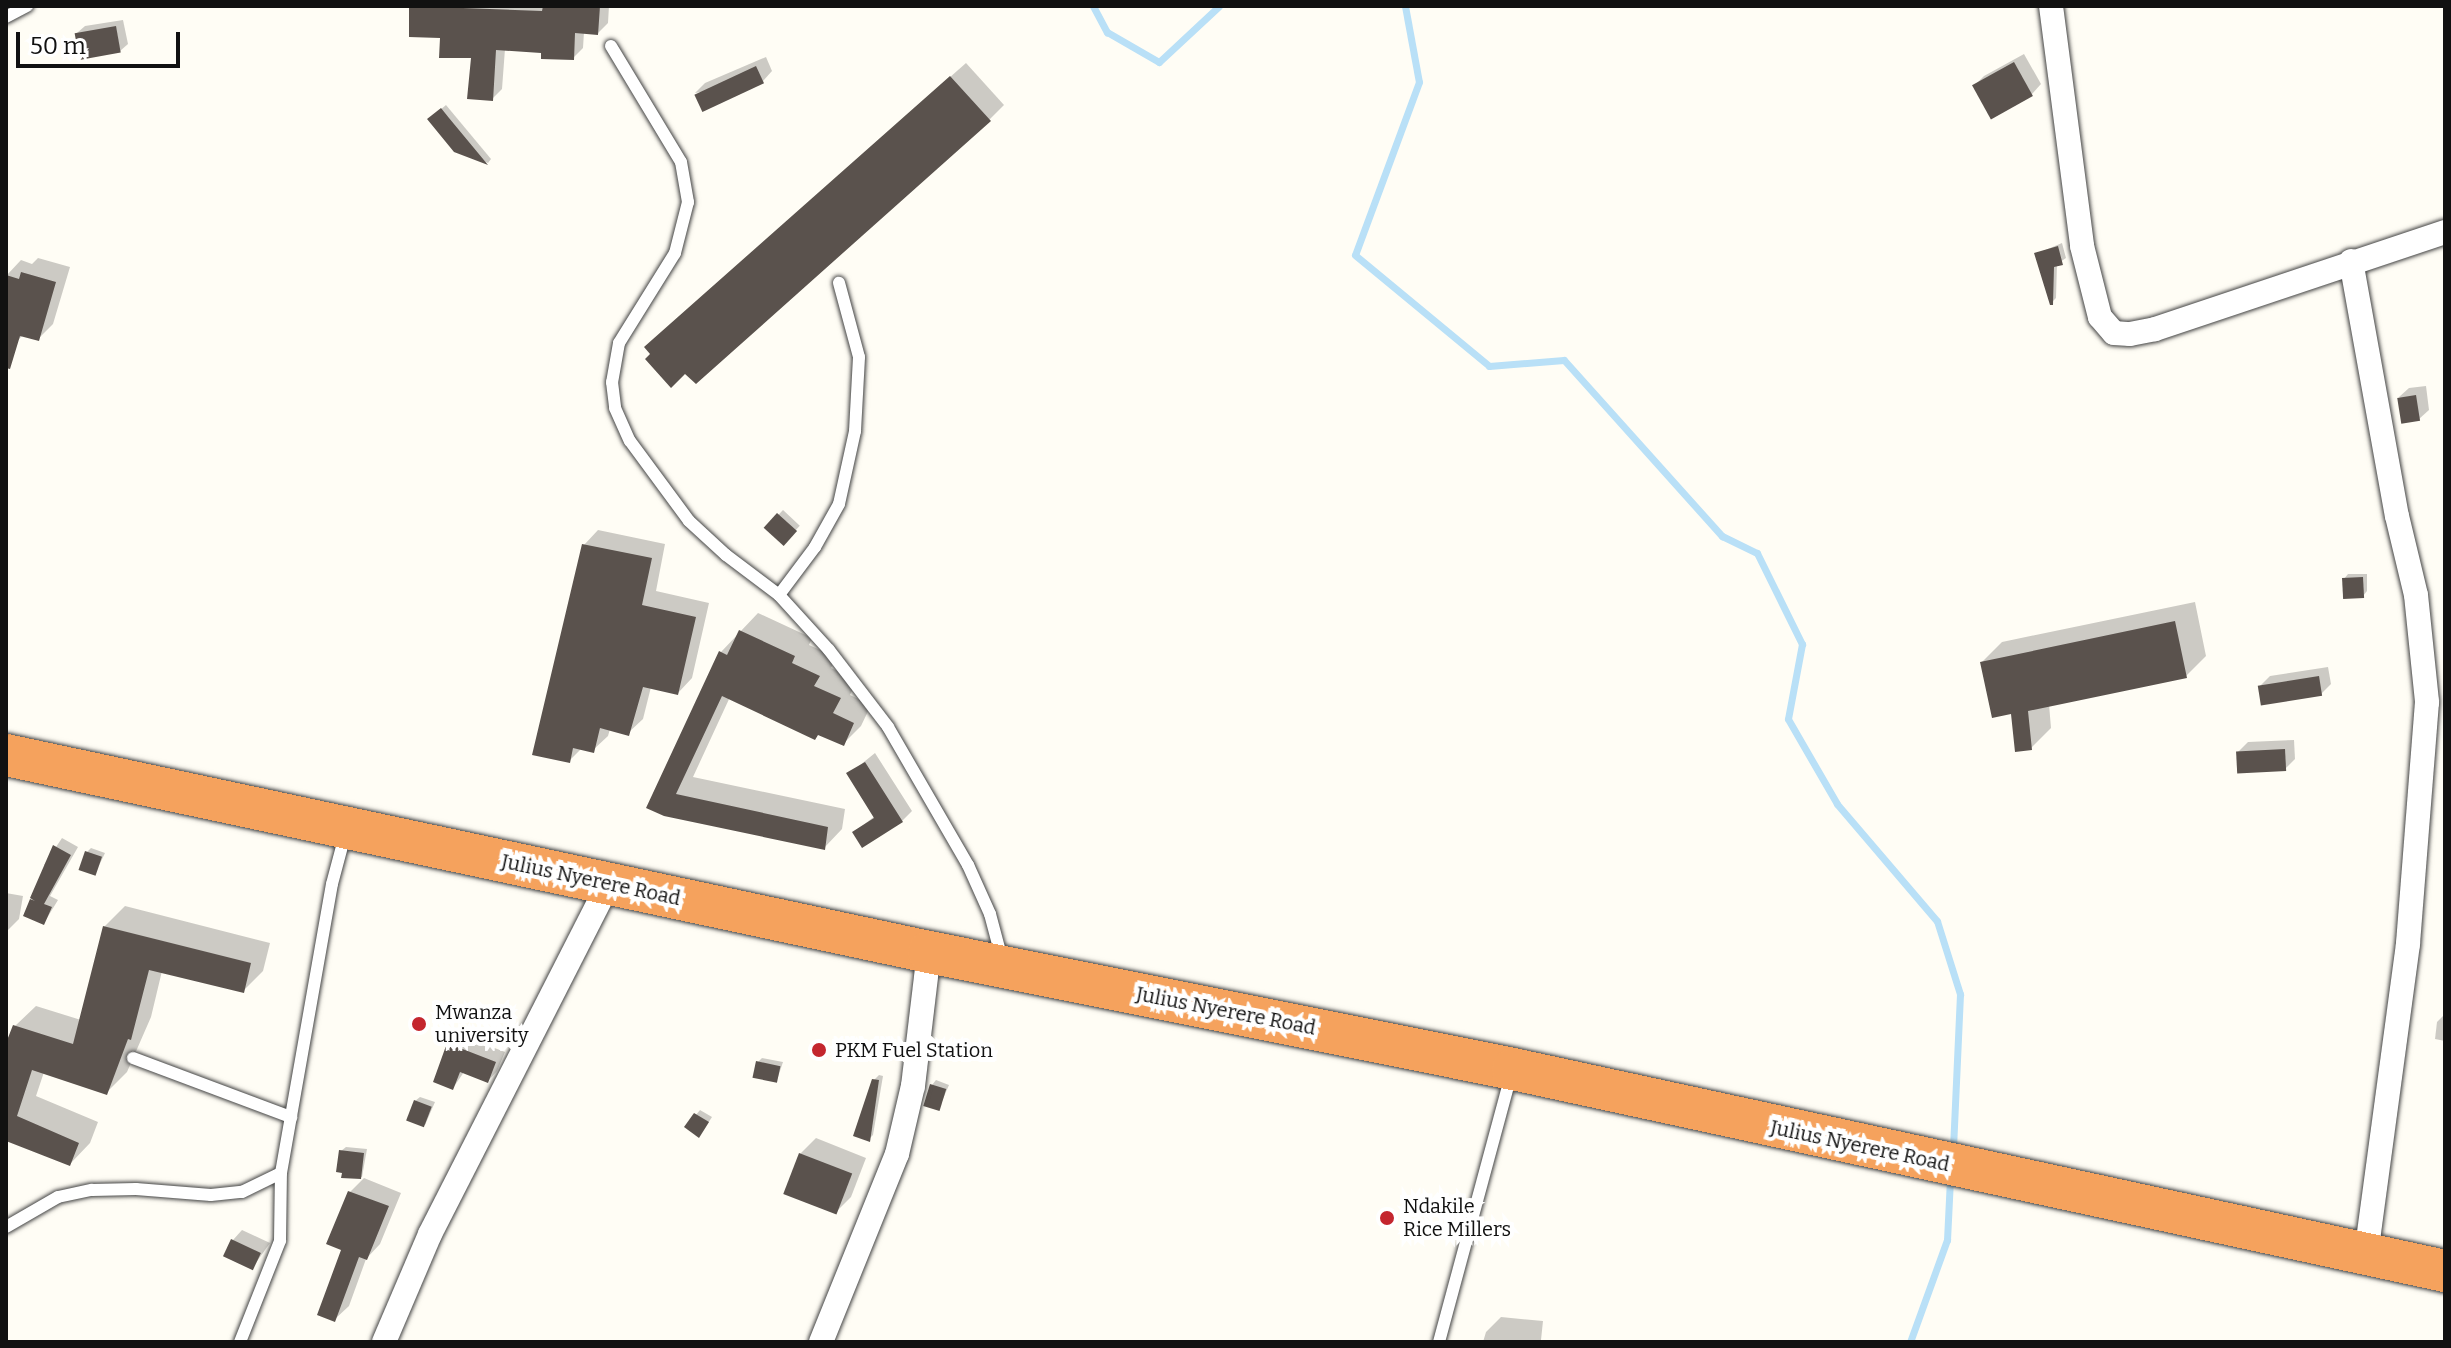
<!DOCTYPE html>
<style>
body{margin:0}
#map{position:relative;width:2451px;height:1348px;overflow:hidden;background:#fffdf5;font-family:Bitter,serif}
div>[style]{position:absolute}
.shadow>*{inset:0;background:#0003;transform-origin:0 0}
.stream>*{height:7px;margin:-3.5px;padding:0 3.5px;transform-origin:3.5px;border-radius:3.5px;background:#b9e0f7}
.building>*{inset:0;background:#5a524d;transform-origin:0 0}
.roads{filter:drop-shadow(0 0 2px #444) drop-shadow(0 0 2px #444)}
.lane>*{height:12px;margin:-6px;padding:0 6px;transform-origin:6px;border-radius:6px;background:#fff}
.street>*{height:24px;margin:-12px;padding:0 12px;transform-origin:12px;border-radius:12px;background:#fff}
.highway>*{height:42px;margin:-21px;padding:0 21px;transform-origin:21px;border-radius:21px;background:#f5a25d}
.dots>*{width:22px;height:22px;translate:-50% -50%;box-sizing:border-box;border:4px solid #fff;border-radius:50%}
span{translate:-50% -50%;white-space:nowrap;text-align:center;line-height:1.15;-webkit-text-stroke:8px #fff;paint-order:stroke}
.street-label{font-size:20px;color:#111}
.poi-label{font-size:20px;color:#111}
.left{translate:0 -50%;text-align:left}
.frame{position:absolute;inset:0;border:8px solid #111;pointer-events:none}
.scale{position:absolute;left:16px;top:32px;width:164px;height:36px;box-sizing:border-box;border:4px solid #111;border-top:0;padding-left:10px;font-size:24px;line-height:28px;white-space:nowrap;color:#111;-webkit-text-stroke:6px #fff;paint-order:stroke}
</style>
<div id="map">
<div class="shadow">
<i style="clip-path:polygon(411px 6px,609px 6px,608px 23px,598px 33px,584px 32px,583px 48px,573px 58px,543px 51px,505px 49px,502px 89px,492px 99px,473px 57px,442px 36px,411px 35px)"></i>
<i style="clip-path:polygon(123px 20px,128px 44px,120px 51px,77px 33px,85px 26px)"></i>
<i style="clip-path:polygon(2024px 54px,2041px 84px,2032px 94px,1974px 86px,1984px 76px)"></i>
<i style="clip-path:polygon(766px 57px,772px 71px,763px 81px,695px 93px,705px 83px)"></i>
<i style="clip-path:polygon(966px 63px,1004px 105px,989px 120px,661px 333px)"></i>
<i style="clip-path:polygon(446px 105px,491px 159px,488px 163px,456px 150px,434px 115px)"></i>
<i style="clip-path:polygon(2062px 243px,2066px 258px,2057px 264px,2056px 298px,2051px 303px,2036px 254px)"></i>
<i style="clip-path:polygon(38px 258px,70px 267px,53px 324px,38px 339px,23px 335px,18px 340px,6px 337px,6px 276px,21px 260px,32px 264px)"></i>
<i style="clip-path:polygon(2426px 386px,2429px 410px,2419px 419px,2399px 397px,2409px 388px)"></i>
<i style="left:783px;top:510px;width:23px;height:24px;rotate:43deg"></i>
<i style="clip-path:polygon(598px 530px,665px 544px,656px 591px,709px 603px,692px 678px,678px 693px,651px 687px,643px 719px,628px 733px,610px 729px,608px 736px,593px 750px,582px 748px,569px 761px,584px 545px)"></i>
<i style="clip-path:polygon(2348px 574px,2367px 574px,2367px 591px,2363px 596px,2344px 579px)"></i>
<i style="clip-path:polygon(2195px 602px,2206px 656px,2186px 676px,2049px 704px,2051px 728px,2031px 748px,1982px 662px,2002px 642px)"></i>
<i style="clip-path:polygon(758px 613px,812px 638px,809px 645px,836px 657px,831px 668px,857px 680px,850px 695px,871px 705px,861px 726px,843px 744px,730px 697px,693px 777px,845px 809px,842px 829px,824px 848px,649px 807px,721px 652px)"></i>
<i style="clip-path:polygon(2328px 667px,2331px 684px,2321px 694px,2260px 686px,2270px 676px)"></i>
<i style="clip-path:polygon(2294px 740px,2295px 759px,2285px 769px,2238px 752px,2248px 742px)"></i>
<i style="clip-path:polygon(875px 753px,912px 811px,902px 821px,854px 832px,875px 816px,849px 774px)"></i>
<i style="clip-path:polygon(62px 838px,78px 847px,50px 896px,58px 900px,44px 923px,32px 900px,48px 867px,44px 865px)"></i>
<i style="clip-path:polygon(91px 848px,105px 853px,95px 874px,87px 852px)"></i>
<i style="clip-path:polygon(6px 893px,23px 896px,19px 919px,6px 932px)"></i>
<i style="clip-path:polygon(125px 906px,270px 943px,263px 971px,243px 991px,162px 971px,151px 1017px,127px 1072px,106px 1093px,44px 1072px,36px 1096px,98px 1122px,90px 1143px,70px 1164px,6px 1139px,6px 1048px,15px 1026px,36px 1006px,81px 1020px,104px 927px)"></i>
<i style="clip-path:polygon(2445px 1014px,2445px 1041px,2435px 1039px,2437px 1022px)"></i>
<i style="clip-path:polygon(458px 1034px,505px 1052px,497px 1071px,488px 1081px,464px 1072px,453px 1088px,449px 1044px)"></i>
<i style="clip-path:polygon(762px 1058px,783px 1062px,777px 1080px,758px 1062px)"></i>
<i style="clip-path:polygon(879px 1075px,883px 1076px,873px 1135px,869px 1139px,874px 1080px)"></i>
<i style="clip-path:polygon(936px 1080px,949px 1085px,939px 1108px,932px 1085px)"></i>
<i style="clip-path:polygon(420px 1097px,435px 1102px,425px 1125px,415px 1101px)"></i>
<i style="clip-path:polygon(700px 1110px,712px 1117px,703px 1131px,687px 1126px)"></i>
<i style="clip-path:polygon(816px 1138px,866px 1158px,851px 1197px,836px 1212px,800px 1154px)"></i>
<i style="clip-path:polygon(346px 1147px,367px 1149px,362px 1177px,343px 1176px,341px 1151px)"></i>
<i style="clip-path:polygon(364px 1178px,401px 1193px,380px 1244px,366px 1259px,349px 1306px,335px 1319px,343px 1249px,329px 1243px,350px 1192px)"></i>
<i style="clip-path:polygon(242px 1230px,270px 1243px,253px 1267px,233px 1240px)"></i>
<i style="clip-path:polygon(1501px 1317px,1543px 1321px,1541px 1340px,1551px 1342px,1483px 1342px,1486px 1332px)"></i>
</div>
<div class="stream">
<i style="left:1093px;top:6px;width:30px;rotate:62deg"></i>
<i style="left:1107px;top:32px;width:60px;rotate:30deg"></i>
<i style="left:1159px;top:62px;width:82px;rotate:-43deg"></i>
<i style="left:1405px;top:6px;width:77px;rotate:79.6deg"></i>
<i style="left:1419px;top:82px;width:184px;rotate:110.3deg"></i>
<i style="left:1355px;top:255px;width:174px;rotate:39.6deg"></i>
<i style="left:1489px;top:366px;width:75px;rotate:-4.6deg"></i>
<i style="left:1564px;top:360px;width:237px;rotate:48.1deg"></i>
<i style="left:1722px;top:536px;width:39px;rotate:26deg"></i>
<i style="left:1757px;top:553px;width:102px;rotate:63.7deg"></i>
<i style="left:1802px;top:644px;width:76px;rotate:100.6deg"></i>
<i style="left:1788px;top:719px;width:98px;rotate:60deg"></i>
<i style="left:1837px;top:804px;width:154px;rotate:49.5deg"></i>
<i style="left:1937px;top:921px;width:77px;rotate:72.5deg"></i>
<i style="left:1960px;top:994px;width:157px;rotate:92.6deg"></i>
<i style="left:1910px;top:1342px;width:109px;rotate:-70.1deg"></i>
<i style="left:1947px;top:1240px;width:61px;rotate:-87.2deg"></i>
</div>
<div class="building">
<i style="clip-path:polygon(409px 6px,542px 11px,543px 6px,600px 6px,598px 35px,575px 33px,574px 60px,541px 59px,541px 53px,496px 50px,493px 101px,467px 99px,471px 58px,439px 58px,440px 38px,409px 37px)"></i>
<i style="left:116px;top:26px;width:27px;height:42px;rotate:80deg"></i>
<i style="left:2014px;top:62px;width:39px;height:48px;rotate:61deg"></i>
<i style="left:756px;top:66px;width:19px;height:68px;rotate:65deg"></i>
<i style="clip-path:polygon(950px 76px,991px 121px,696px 384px,685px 374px,671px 388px,645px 359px,650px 354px,644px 347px)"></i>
<i style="clip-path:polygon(441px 108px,449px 118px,488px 165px,454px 152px,427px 119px)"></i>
<i style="clip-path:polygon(2058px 246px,2063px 265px,2054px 267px,2053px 305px,2050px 305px,2034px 253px)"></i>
<i style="clip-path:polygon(21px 272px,56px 282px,39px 341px,20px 336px,10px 369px,6px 368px,6px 275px,19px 279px)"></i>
<i style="left:2416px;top:395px;width:26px;height:19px;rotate:81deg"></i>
<i style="left:777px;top:513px;width:27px;height:20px;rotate:42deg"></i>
<i style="clip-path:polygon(582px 544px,652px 558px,642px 605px,696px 617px,678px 695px,643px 687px,629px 736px,600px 728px,594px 753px,573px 748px,570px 763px,532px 755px)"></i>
<i style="left:2363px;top:577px;width:21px;height:21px;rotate:87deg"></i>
<i style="clip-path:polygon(2175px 621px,2187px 678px,2028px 711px,2032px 750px,2015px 752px,2011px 714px,1992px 718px,1980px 662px)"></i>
<i style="clip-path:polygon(739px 630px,795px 656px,792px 663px,820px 676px,814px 686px,841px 698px,833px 713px,854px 723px,844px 746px,818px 735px,815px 740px,722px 696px,676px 794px,828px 827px,825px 850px,664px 816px,646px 808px,719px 651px,727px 655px)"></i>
<i style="left:2319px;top:676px;width:20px;height:62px;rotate:81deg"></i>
<i style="left:2285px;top:749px;width:22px;height:49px;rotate:87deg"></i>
<i style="clip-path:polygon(865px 762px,903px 822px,862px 848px,852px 832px,874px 818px,846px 773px)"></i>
<i style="clip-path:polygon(53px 845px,71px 855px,44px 904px,52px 907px,44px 925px,23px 916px,30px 899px,35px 901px,30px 898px)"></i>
<i style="left:85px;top:851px;width:18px;height:20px;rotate:19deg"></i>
<i style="clip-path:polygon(103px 926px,251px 963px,244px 993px,149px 970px,131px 1040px,128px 1039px,107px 1095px,32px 1070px,17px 1116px,79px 1143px,70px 1166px,6px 1141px,6px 1043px,13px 1025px,73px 1044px)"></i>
<i style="clip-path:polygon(447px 1043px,496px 1062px,488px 1083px,460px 1072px,453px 1090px,433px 1082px)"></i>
<i style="left:756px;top:1061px;width:25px;height:17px;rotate:12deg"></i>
<i style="clip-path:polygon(872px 1079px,879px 1080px,870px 1142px,853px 1136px)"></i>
<i style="left:930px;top:1084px;width:17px;height:23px;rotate:17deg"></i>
<i style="left:414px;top:1100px;width:19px;height:22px;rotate:21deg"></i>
<i style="clip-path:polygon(694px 1113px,709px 1122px,699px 1138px,684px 1127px)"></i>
<i style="clip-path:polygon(339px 1150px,364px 1153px,361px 1179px,341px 1178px,342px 1173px,336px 1172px)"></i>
<i style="left:799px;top:1153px;width:57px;height:44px;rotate:21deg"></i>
<i style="clip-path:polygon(348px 1191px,389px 1206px,367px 1260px,359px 1257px,335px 1322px,317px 1315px,341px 1250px,326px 1244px)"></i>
<i style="left:231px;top:1239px;width:33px;height:19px;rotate:25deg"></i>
</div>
<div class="roads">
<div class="lane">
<i style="left:6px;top:17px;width:24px;rotate:-28deg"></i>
<i style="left:611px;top:46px;width:135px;rotate:58.9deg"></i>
<i style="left:681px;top:162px;width:41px;rotate:80.1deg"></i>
<i style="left:688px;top:202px;width:53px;rotate:104.3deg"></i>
<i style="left:675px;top:253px;width:106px;rotate:121.9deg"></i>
<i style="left:619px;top:343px;width:40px;rotate:100deg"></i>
<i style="left:612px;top:382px;width:26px;rotate:83deg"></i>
<i style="left:615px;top:408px;width:36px;rotate:66deg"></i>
<i style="left:630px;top:441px;width:99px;rotate:53.6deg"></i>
<i style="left:689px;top:521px;width:50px;rotate:42.6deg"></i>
<i style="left:726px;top:555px;width:66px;rotate:37deg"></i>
<i style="left:779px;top:595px;width:74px;rotate:47.7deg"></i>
<i style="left:829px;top:650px;width:97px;rotate:52.5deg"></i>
<i style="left:888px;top:727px;width:160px;rotate:59.9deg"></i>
<i style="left:968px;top:865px;width:54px;rotate:65.8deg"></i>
<i style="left:990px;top:914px;width:47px;rotate:75.1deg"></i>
<i style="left:779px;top:595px;width:60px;rotate:-53.1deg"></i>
<i style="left:815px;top:547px;width:49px;rotate:-60.8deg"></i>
<i style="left:839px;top:504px;width:75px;rotate:-77.6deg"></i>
<i style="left:855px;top:431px;width:74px;rotate:-86.9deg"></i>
<i style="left:859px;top:357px;width:77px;rotate:-105.1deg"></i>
<i style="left:133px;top:1058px;width:169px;rotate:20.5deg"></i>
<i style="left:6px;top:1227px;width:60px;rotate:-30deg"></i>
<i style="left:58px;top:1197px;width:35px;rotate:-12deg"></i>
<i style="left:92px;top:1190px;width:44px;rotate:-1.3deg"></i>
<i style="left:136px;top:1189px;width:75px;rotate:4.6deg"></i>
<i style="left:211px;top:1195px;width:31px;rotate:-6deg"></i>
<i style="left:242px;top:1192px;width:43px;rotate:-26deg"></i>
<i style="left:240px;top:1342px;width:109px;rotate:-68.4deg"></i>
<i style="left:280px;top:1241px;width:68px;rotate:-89.2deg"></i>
<i style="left:281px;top:1173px;width:293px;rotate:-80deg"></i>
<i style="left:332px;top:884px;width:51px;rotate:-75.1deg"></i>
<i style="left:1439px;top:1342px;width:276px;rotate:-74.9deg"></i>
</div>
<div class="street">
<i style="left:2051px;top:6px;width:242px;rotate:82.6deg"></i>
<i style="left:2082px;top:246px;width:73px;rotate:75.8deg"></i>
<i style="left:2100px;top:317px;width:21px;rotate:49deg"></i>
<i style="left:2114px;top:333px;width:16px;rotate:4deg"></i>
<i style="left:2130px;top:334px;width:25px;rotate:-11deg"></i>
<i style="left:2155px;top:329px;width:306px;rotate:-18.5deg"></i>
<i style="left:2351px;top:261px;width:259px;rotate:79.8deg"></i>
<i style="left:2397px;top:516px;width:81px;rotate:76.5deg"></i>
<i style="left:2416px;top:595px;width:108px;rotate:84.1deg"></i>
<i style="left:2427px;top:702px;width:243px;rotate:94.5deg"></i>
<i style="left:2408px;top:944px;width:315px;rotate:97.7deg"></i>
<i style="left:384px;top:1342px;width:117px;rotate:-66.9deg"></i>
<i style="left:430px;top:1234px;width:393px;rotate:-63deg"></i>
<i style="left:821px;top:1342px;width:203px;rotate:-68deg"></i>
<i style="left:897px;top:1154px;width:70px;rotate:-76.8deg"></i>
<i style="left:913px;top:1086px;width:135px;rotate:-83.2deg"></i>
</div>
<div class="highway">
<i style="left:6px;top:755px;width:944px;rotate:12.05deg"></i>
<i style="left:929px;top:952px;width:596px;rotate:11.33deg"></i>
<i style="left:1513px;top:1069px;width:954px;rotate:12.23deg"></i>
</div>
</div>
<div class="dots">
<i style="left:419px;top:1024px;background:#c4262e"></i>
<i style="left:819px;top:1050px;background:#c4262e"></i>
<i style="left:1387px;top:1218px;background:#c4262e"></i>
</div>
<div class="street-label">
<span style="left:591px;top:880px;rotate:12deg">Julius Nyerere Road</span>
<span style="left:1226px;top:1011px;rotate:11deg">Julius Nyerere Road</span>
<span style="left:1860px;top:1146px;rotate:12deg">Julius Nyerere Road</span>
</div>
<div class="poi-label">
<span class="left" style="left:435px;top:1024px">Mwanza<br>university</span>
<span class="left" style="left:835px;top:1050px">PKM Fuel Station</span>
<span class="left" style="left:1403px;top:1218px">Ndakile<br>Rice Millers</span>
</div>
<div class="frame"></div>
<div class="scale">50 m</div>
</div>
